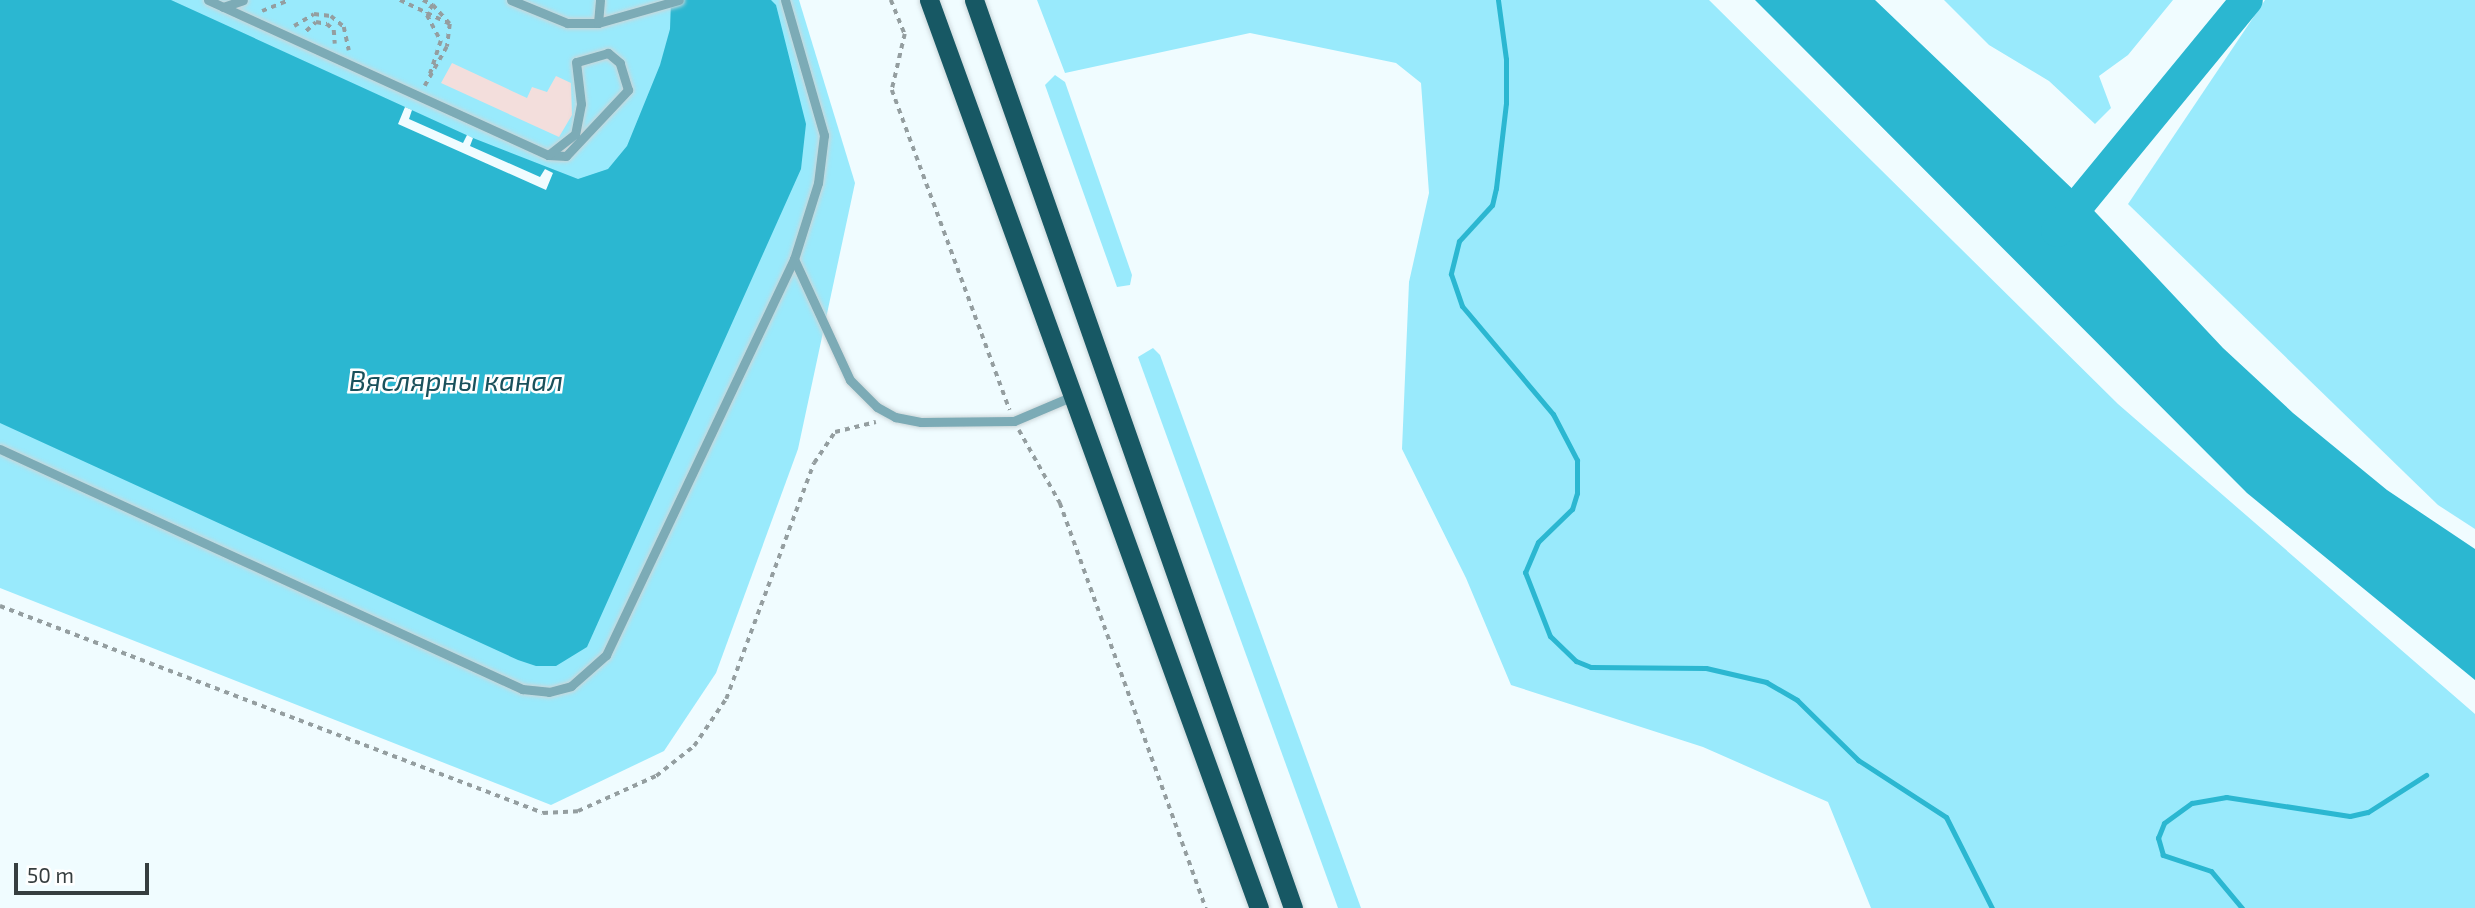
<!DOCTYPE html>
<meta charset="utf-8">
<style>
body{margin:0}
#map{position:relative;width:2475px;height:908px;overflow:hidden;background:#f0fcff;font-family:"Exo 2",sans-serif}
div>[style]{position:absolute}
.green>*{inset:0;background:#99eafc}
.water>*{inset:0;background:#2bb7d1}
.pier>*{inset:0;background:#f0fcff}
.stream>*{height:5px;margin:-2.5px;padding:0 2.5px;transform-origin:2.5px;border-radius:2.5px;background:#2bb7d1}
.river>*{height:32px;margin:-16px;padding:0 16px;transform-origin:16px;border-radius:16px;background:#2bb7d1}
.building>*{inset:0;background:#f3dedc}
.path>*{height:3.5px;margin-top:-1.75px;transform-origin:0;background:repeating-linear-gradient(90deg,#949ea0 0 5px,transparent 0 10px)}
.roads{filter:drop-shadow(0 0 2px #cbd6d9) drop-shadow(0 0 2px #cbd6d9)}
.service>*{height:9px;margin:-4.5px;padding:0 4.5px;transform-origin:4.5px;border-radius:4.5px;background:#7cabb6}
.trunk>*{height:19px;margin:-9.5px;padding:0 9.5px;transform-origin:9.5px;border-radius:9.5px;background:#175864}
span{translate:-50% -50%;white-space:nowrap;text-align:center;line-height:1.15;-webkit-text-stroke:5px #fff;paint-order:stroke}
.water-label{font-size:28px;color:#1a515c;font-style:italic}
.scale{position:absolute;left:14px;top:863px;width:135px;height:32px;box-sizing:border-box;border:4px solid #363e3f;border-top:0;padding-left:9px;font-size:21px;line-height:24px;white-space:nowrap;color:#363e3f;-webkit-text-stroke:5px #fff;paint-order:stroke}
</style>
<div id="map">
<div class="green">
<i style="clip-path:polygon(0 0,799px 0,855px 183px,798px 449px,716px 673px,664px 751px,551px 805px,0 588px)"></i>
<i style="clip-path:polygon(1037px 0,1709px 0,2118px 404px,2475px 714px,2475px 908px,1871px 908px,1828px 802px,1703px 747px,1511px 685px,1466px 578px,1402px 449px,1409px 282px,1429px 193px,1421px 83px,1396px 63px,1250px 33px,1065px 73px)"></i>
<i style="clip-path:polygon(1944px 0,2173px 0,2128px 55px,2099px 76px,2111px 108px,2095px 124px,2049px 81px,1989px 45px)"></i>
<i style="clip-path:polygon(2265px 0,2475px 0,2475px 529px,2438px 505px,2128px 204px)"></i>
<i style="clip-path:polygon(1055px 75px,1065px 82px,1132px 275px,1130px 285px,1117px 287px,1045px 85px)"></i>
<i style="clip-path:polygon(1153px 348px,1160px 355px,1361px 908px,1338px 908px,1138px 357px)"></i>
</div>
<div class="water">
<i style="clip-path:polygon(0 0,171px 0,473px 138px,578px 179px,608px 169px,627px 146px,660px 65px,670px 29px,671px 0,771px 0,776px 5px,806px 124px,801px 169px,587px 647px,556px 666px,536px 666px,518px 660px,0 423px)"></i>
<i style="clip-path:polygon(1755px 0,1875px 0,2083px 199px,2223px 348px,2293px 413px,2387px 490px,2475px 549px,2475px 680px,2247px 493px)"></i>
</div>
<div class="pier">
<i style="clip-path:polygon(405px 107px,412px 110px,409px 119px,463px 143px,467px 135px,473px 138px,470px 146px,540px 177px,545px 169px,553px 173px,546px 190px,398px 124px)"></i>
</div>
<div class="stream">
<i style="left:1498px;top:0;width:60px;rotate:82.3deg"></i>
<i style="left:1506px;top:59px;width:44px;rotate:90deg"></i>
<i style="left:1506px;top:103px;width:86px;rotate:96.7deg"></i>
<i style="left:1496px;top:188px;width:17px;rotate:103deg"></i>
<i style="left:1492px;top:205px;width:49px;rotate:132.5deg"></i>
<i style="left:1459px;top:241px;width:34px;rotate:104deg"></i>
<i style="left:1451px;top:274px;width:34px;rotate:71deg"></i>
<i style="left:1462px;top:306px;width:141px;rotate:49.9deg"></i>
<i style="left:1553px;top:414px;width:52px;rotate:62.4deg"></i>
<i style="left:1577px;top:460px;width:33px;rotate:90deg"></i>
<i style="left:1577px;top:493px;width:17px;rotate:107deg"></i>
<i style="left:1572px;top:509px;width:47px;rotate:135.9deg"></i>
<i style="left:1538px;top:542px;width:33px;rotate:113deg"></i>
<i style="left:1525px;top:572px;width:69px;rotate:68.7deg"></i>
<i style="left:1550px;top:636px;width:36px;rotate:44deg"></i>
<i style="left:1576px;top:661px;width:16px;rotate:22deg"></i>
<i style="left:1591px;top:667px;width:115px;rotate:0.5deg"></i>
<i style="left:1706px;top:668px;width:62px;rotate:13.1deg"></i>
<i style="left:1766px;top:682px;width:36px;rotate:30deg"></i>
<i style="left:1797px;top:700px;width:86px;rotate:44.5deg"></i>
<i style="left:1858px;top:760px;width:105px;rotate:32.9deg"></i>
<i style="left:1946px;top:817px;width:102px;rotate:63.2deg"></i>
<i style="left:2242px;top:908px;width:48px;rotate:-130deg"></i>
<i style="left:2211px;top:871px;width:51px;rotate:-161.6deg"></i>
<i style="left:2163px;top:855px;width:18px;rotate:-106deg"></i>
<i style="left:2158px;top:838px;width:16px;rotate:-68deg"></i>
<i style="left:2164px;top:823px;width:34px;rotate:-36deg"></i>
<i style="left:2192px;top:803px;width:35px;rotate:-10deg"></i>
<i style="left:2226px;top:797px;width:125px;rotate:8.7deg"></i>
<i style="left:2350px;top:816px;width:18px;rotate:-13deg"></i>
<i style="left:2368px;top:812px;width:69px;rotate:-32.5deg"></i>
</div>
<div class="river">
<i style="left:2057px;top:231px;width:299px;rotate:-50.6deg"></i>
</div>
<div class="building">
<i style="clip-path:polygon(452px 63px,527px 98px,532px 87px,547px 92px,556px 76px,571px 83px,572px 115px,559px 137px,441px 83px)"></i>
</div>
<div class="path">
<i style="left:400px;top:0;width:55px;rotate:25.6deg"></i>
<i style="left:450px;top:24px;width:23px;rotate:97deg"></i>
<i style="left:447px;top:47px;width:45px;rotate:119.4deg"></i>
<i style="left:423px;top:0;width:11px;rotate:27deg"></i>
<i style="left:433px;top:5px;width:11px;rotate:124deg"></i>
<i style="left:891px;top:0;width:37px;rotate:68deg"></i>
<i style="left:905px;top:34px;width:57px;rotate:103.1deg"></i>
<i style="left:892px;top:90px;width:341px;rotate:69.8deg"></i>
<i style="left:433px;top:5px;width:25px;rotate:48deg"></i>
<i style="left:262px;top:11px;width:29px;rotate:-22deg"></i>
<i style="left:427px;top:15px;width:30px;rotate:62deg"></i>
<i style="left:441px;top:41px;width:35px;rotate:108deg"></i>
<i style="left:294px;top:26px;width:23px;rotate:-31deg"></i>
<i style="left:314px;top:14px;width:17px;rotate:7deg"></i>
<i style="left:331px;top:16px;width:17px;rotate:40deg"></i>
<i style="left:344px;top:27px;width:24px;rotate:78deg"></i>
<i style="left:306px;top:31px;width:13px;rotate:-42deg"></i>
<i style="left:316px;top:22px;width:11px;rotate:10deg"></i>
<i style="left:327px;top:24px;width:9px;rotate:41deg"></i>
<i style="left:334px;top:30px;width:14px;rotate:86deg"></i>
<i style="left:1019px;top:430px;width:84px;rotate:60.7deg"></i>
<i style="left:1060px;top:503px;width:431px;rotate:70.2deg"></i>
<i style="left:0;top:606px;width:581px;rotate:20.87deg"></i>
<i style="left:543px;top:813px;width:35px;rotate:-3deg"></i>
<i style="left:578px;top:811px;width:85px;rotate:-24.2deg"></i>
<i style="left:656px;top:776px;width:48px;rotate:-38.3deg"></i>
<i style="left:694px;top:746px;width:57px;rotate:-55.8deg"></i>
<i style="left:726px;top:699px;width:252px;rotate:-69.6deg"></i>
<i style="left:814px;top:463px;width:37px;rotate:-56deg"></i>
<i style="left:835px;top:432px;width:42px;rotate:-13.7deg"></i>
</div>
<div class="roads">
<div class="service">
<i style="left:208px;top:0;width:374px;rotate:24.5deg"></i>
<i style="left:548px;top:155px;width:18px;rotate:3deg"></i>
<i style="left:566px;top:156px;width:91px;rotate:-46.8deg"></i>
<i style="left:628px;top:90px;width:28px;rotate:-107deg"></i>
<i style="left:620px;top:63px;width:16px;rotate:-140deg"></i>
<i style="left:608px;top:53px;width:33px;rotate:164deg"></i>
<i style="left:576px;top:62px;width:42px;rotate:83.2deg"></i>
<i style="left:581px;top:104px;width:31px;rotate:101deg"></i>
<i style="left:575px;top:134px;width:34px;rotate:142deg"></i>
<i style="left:511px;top:0;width:61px;rotate:22.3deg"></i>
<i style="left:567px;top:23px;width:31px"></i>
<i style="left:598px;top:23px;width:84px;rotate:-15.9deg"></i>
<i style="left:785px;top:0;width:141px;rotate:73.9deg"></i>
<i style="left:824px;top:135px;width:48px;rotate:97.1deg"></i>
<i style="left:818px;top:183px;width:80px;rotate:107.5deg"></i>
<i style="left:794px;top:259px;width:133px;rotate:65.2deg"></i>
<i style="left:850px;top:380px;width:38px;rotate:45deg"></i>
<i style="left:877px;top:407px;width:21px;rotate:29deg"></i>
<i style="left:895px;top:417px;width:26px;rotate:11deg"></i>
<i style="left:921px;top:422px;width:93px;rotate:-0.6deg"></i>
<i style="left:1014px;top:421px;width:64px;rotate:-23deg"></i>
<i style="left:223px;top:7px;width:21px;rotate:-19deg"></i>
<i style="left:598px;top:23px;width:23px;rotate:-85deg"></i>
<i style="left:0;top:449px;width:575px;rotate:24.69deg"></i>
<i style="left:522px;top:689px;width:27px;rotate:6deg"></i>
<i style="left:549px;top:692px;width:23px;rotate:-15deg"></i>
<i style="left:571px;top:686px;width:47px;rotate:-41.5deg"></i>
<i style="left:606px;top:655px;width:438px;rotate:-64.6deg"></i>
</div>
<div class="trunk">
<i style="left:929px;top:0;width:966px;rotate:70.03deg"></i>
<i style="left:974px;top:0;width:962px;rotate:70.64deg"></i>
</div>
</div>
<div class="water-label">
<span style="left:456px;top:380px">Вяслярны канал</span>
</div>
<div class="scale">50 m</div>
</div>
